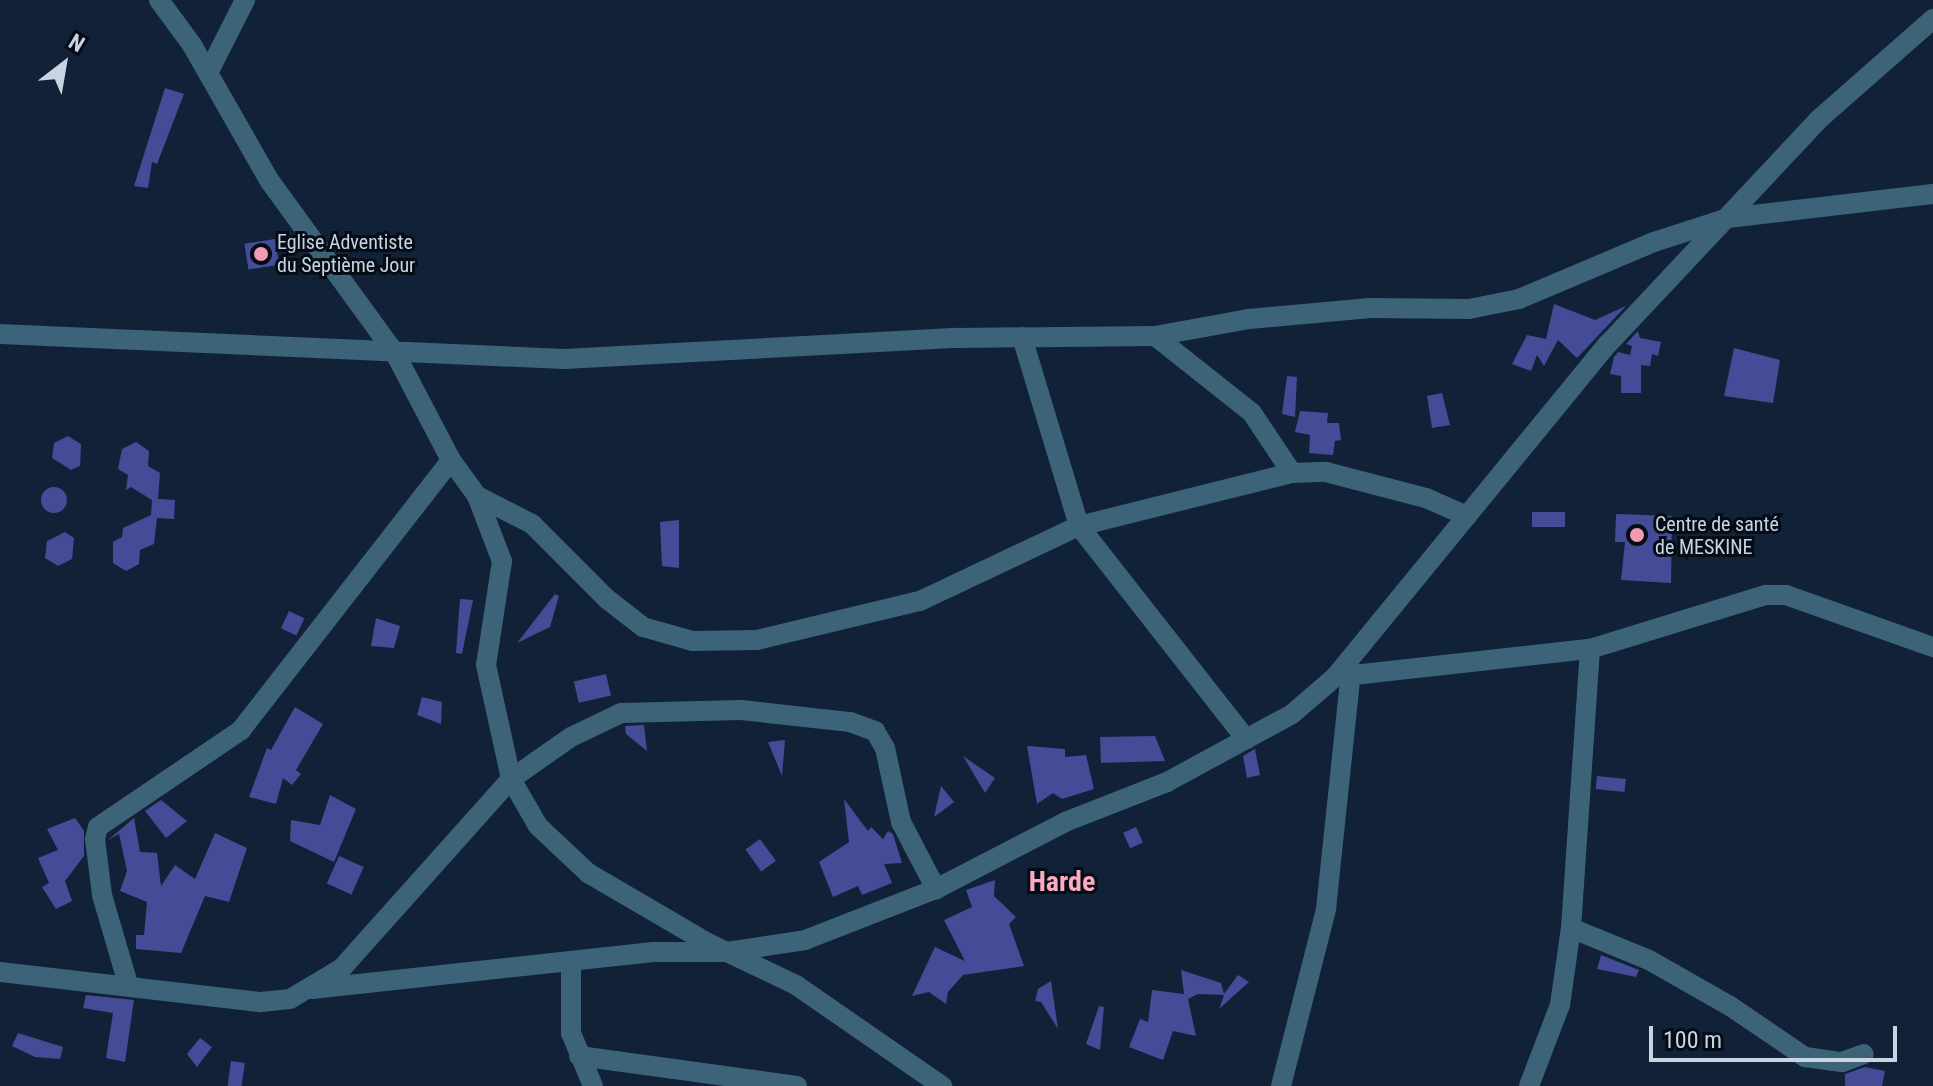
<!DOCTYPE html>
<meta charset="utf-8">
<style>
body{margin:0}
#map{position:relative;width:1933px;height:1086px;overflow:hidden;background:#112238;font-family:"Roboto Condensed",sans-serif}
div>[style]{position:absolute}
.building>*{inset:0;background:#444b97;transform-origin:0 0}
.round{border-radius:50%}
.minor>*{height:20px;margin:-10px;padding:0 10px;transform-origin:10px;border-radius:10px;background:#3c6378}
.dots>*{width:22px;height:22px;translate:-50% -50%;box-sizing:border-box;border:4px solid #050c15;border-radius:50%}
span{translate:-50% -50%;white-space:nowrap;text-align:center;line-height:1.15;-webkit-text-stroke:6px #050c15;paint-order:stroke}
.poi-label{font-size:20px;color:#c9d4e3}
.left{translate:0 -50%;text-align:left}
.district-label{font-size:28px;color:#fcaac1;font-weight:700}
.north{position:absolute;left:24px;top:24px;width:80px;height:80px;-webkit-text-stroke:6px #050c15;paint-order:stroke;rotate:31deg;font-size:22px;font-weight:700;line-height:32px;text-align:center;color:#c9d4e3}
.north::after{content:'';display:block;margin:auto;width:28px;height:36px;background:#c9d4e3;clip-path:polygon(50% 0,100% 100%,50% 72%,0 100%)}
.scale{position:absolute;left:1649px;top:1026px;width:248px;height:36px;box-sizing:border-box;border:4px solid #c9d4e3;border-top:0;padding-left:10px;font-size:24px;line-height:28px;white-space:nowrap;color:#c9d4e3;-webkit-text-stroke:6px #050c15;paint-order:stroke}
</style>
<div id="map">
<div class="building">
<i style="clip-path:polygon(165px 88px,184px 94px,157px 164px,152px 162px,148px 188px,134px 186px)"></i>
<i style="left:275px;top:239px;width:26px;height:31px;rotate:81deg"></i>
<i style="clip-path:polygon(1554px 304px,1595px 320px,1626px 306px,1577px 358px,1558px 340px,1544px 366px,1537px 355px,1531px 371px,1512px 364px,1527px 335px,1546px 339px)"></i>
<i style="clip-path:polygon(1638px 331px,1640px 338px,1661px 342px,1658px 356px,1652px 354px,1650px 366px,1641px 365px,1641px 393px,1621px 393px,1621px 376px,1610px 374px,1614px 357px,1618px 352px,1630px 355px,1632px 346px,1626px 344px)"></i>
<i style="clip-path:polygon(1734px 348px,1780px 360px,1773px 403px,1724px 396px)"></i>
<i style="clip-path:polygon(1287px 376px,1297px 377px,1295px 417px,1282px 414px)"></i>
<i style="clip-path:polygon(1442px 393px,1450px 425px,1432px 428px,1427px 396px)"></i>
<i style="clip-path:polygon(1300px 411px,1328px 413px,1327px 423px,1339px 423px,1341px 440px,1335px 441px,1333px 455px,1309px 453px,1310px 435px,1295px 432px)"></i>
<i style="clip-path:polygon(68px 436px,81px 444px,80px 466px,71px 470px,52px 458px,54px 443px)"></i>
<i style="clip-path:polygon(136px 442px,149px 451px,148px 466px,160px 473px,158px 499px,175px 500px,174px 519px,157px 518px,154px 544px,140px 550px,139px 564px,126px 571px,113px 563px,113px 542px,122px 537px,123px 528px,151px 515px,152px 500px,131px 487px,126px 490px,128px 475px,118px 469px,122px 449px)"></i>
<i class="round" style="left:41px;top:487px;width:26px;height:26px"></i>
<i style="left:1565px;top:512px;width:15px;height:33px;rotate:90deg"></i>
<i style="clip-path:polygon(1616px 514px,1672px 516px,1671px 583px,1621px 580px,1625px 542px,1615px 542px)"></i>
<i style="clip-path:polygon(679px 520px,679px 568px,662px 566px,660px 522px)"></i>
<i style="clip-path:polygon(65px 532px,74px 538px,72px 559px,58px 566px,45px 558px,47px 541px)"></i>
<i style="clip-path:polygon(555px 594px,559px 596px,550px 627px,517px 643px)"></i>
<i style="clip-path:polygon(460px 599px,473px 600px,462px 654px,456px 653px)"></i>
<i style="left:289px;top:611px;width:17px;height:19px;rotate:25deg"></i>
<i style="clip-path:polygon(376px 618px,400px 626px,394px 648px,371px 646px)"></i>
<i style="left:606px;top:674px;width:22px;height:33px;rotate:77deg"></i>
<i style="clip-path:polygon(422px 697px,442px 702px,441px 724px,417px 715px)"></i>
<i style="clip-path:polygon(295px 707px,323px 724px,296px 770px,301px 774px,292px 785px,283px 778px,276px 804px,249px 797px,267px 748px,271px 750px)"></i>
<i style="clip-path:polygon(644px 725px,647px 751px,626px 734px,625px 726px)"></i>
<i style="clip-path:polygon(1155px 736px,1165px 761px,1101px 763px,1100px 737px)"></i>
<i style="clip-path:polygon(785px 740px,782px 776px,768px 742px)"></i>
<i style="clip-path:polygon(1027px 746px,1065px 749px,1065px 757px,1086px 755px,1094px 789px,1062px 799px,1053px 793px,1037px 804px)"></i>
<i style="clip-path:polygon(1255px 749px,1260px 775px,1247px 778px,1243px 756px)"></i>
<i style="clip-path:polygon(963px 756px,995px 778px,985px 793px)"></i>
<i style="left:1597px;top:776px;width:29px;height:13px;rotate:6deg"></i>
<i style="clip-path:polygon(941px 786px,954px 802px,934px 817px)"></i>
<i style="clip-path:polygon(330px 795px,356px 809px,334px 862px,290px 841px,291px 820px,320px 825px)"></i>
<i style="clip-path:polygon(844px 799px,868px 831px,871px 827px,883px 839px,888px 831px,893px 834px,902px 863px,884px 864px,892px 883px,862px 895px,858px 886px,833px 897px,819px 862px,849px 842px)"></i>
<i style="clip-path:polygon(161px 800px,187px 821px,166px 838px,145px 811px)"></i>
<i style="clip-path:polygon(75px 818px,84px 831px,84px 856px,65px 881px,72px 901px,56px 909px,42px 887px,49px 883px,38px 858px,58px 850px,47px 829px)"></i>
<i style="clip-path:polygon(134px 818px,140px 852px,157px 853px,161px 886px,175px 865px,195px 879px,215px 833px,247px 848px,229px 902px,205px 896px,181px 953px,136px 949px,136px 935px,144px 935px,147px 902px,120px 891px,127px 871px,119px 834px,108px 840px)"></i>
<i style="left:1136px;top:827px;width:17px;height:14px;rotate:66deg"></i>
<i style="left:760px;top:839px;width:27px;height:18px;rotate:54deg"></i>
<i style="left:339px;top:856px;width:27px;height:30px;rotate:24deg"></i>
<i style="clip-path:polygon(995px 880px,994px 896px,1016px 917px,1009px 924px,1024px 966px,963px 975px,948px 992px,946px 1004px,929px 992px,912px 996px,935px 947px,965px 961px,944px 920px,972px 907px,966px 890px)"></i>
<i style="clip-path:polygon(1601px 955px,1639px 970px,1636px 977px,1597px 969px)"></i>
<i style="clip-path:polygon(1181px 970px,1221px 983px,1224px 994px,1238px 975px,1249px 982px,1219px 1009px,1224px 995px,1198px 994px,1188px 999px,1196px 1036px,1173px 1031px,1163px 1060px,1129px 1047px,1140px 1019px,1148px 1022px,1152px 990px,1184px 994px)"></i>
<i style="clip-path:polygon(1051px 981px,1058px 1029px,1041px 1002px,1035px 1001px,1038px 989px)"></i>
<i style="clip-path:polygon(86px 995px,134px 1000px,125px 1062px,106px 1058px,113px 1013px,83px 1008px)"></i>
<i style="clip-path:polygon(1099px 1006px,1104px 1007px,1100px 1050px,1086px 1044px)"></i>
<i style="clip-path:polygon(18px 1033px,63px 1047px,60px 1059px,35px 1057px,12px 1046px)"></i>
<i style="clip-path:polygon(200px 1038px,212px 1047px,197px 1067px,187px 1054px)"></i>
<i style="left:231px;top:1061px;width:14px;height:25px;rotate:8deg"></i>
<i style="clip-path:polygon(1865px 1067px,1885px 1071px,1882px 1086px,1845px 1086px,1845px 1074px)"></i>
</div>
<div class="minor">
<i style="left:159px;top:0;width:56px;rotate:53.7deg"></i>
<i style="left:192px;top:45px;width:155px;rotate:60.3deg"></i>
<i style="left:269px;top:180px;width:216px;rotate:54deg"></i>
<i style="left:396px;top:355px;width:119px;rotate:62.4deg"></i>
<i style="left:451px;top:460px;width:44px;rotate:54.2deg"></i>
<i style="left:477px;top:496px;width:70px;rotate:69deg"></i>
<i style="left:502px;top:561px;width:105px;rotate:98.7deg"></i>
<i style="left:486px;top:665px;width:117px;rotate:77.6deg"></i>
<i style="left:511px;top:779px;width:54px;rotate:60.1deg"></i>
<i style="left:538px;top:826px;width:69px;rotate:43.2deg"></i>
<i style="left:588px;top:873px;width:139px;rotate:30.3deg"></i>
<i style="left:708px;top:943px;width:98px;rotate:25.5deg"></i>
<i style="left:796px;top:985px;width:178px;rotate:34.7deg"></i>
<i style="left:208px;top:73px;width:82px;rotate:-63.1deg"></i>
<i style="left:0;top:334px;width:565px;rotate:2.54deg"></i>
<i style="left:564px;top:359px;width:394px;rotate:-3.1deg"></i>
<i style="left:957px;top:338px;width:198px;rotate:-0.6deg"></i>
<i style="left:1155px;top:336px;width:96px;rotate:-10.3deg"></i>
<i style="left:1249px;top:319px;width:122px;rotate:-5.2deg"></i>
<i style="left:1371px;top:308px;width:98px;rotate:0.6deg"></i>
<i style="left:1469px;top:309px;width:51px;rotate:-11.3deg"></i>
<i style="left:1519px;top:299px;width:147px;rotate:-22.9deg"></i>
<i style="left:1654px;top:242px;width:78px;rotate:-18deg"></i>
<i style="left:1728px;top:218px;width:206px;rotate:-6.7deg"></i>
<i style="left:1155px;top:336px;width:124px;rotate:38.4deg"></i>
<i style="left:1252px;top:413px;width:72px;rotate:56.3deg"></i>
<i style="left:1022px;top:337px;width:197px;rotate:73.2deg"></i>
<i style="left:1079px;top:526px;width:271px;rotate:51.9deg"></i>
<i style="left:477px;top:496px;width:62px;rotate:27deg"></i>
<i style="left:532px;top:524px;width:106px;rotate:45deg"></i>
<i style="left:607px;top:599px;width:46px;rotate:37.9deg"></i>
<i style="left:643px;top:627px;width:51px;rotate:15.9deg"></i>
<i style="left:692px;top:641px;width:65px;rotate:-0.9deg"></i>
<i style="left:757px;top:640px;width:168px;rotate:-13.5deg"></i>
<i style="left:920px;top:601px;width:176px;rotate:-25.3deg"></i>
<i style="left:1079px;top:526px;width:219px;rotate:-14deg"></i>
<i style="left:1292px;top:473px;width:34px;rotate:-2deg"></i>
<i style="left:1326px;top:472px;width:103px;rotate:14.6deg"></i>
<i style="left:1426px;top:498px;width:45px;rotate:23.7deg"></i>
<i style="left:1335px;top:677px;width:257px;rotate:-6.3deg"></i>
<i style="left:1590px;top:649px;width:184px;rotate:-17.1deg"></i>
<i style="left:1766px;top:595px;width:20px"></i>
<i style="left:1786px;top:595px;width:156px;rotate:19.5deg"></i>
<i style="left:1571px;top:928px;width:84px;rotate:22.3deg"></i>
<i style="left:1649px;top:960px;width:93px;rotate:29.6deg"></i>
<i style="left:1730px;top:1006px;width:91px;rotate:34.2deg"></i>
<i style="left:1805px;top:1057px;width:37px;rotate:8deg"></i>
<i style="left:1842px;top:1062px;width:23px;rotate:-20deg"></i>
<i style="left:571px;top:961px;width:72px;rotate:90deg"></i>
<i style="left:571px;top:1033px;width:57px;rotate:67.5deg"></i>
<i style="left:0;top:972px;width:263px;rotate:6.6deg"></i>
<i style="left:261px;top:1002px;width:29px;rotate:-6deg"></i>
<i style="left:290px;top:999px;width:61px;rotate:-30.8deg"></i>
<i style="left:342px;top:968px;width:254px;rotate:-48.2deg"></i>
<i style="left:511px;top:779px;width:73px;rotate:-35deg"></i>
<i style="left:571px;top:737px;width:55px;rotate:-25.6deg"></i>
<i style="left:621px;top:713px;width:120px;rotate:-1.4deg"></i>
<i style="left:741px;top:710px;width:110px;rotate:6.3deg"></i>
<i style="left:850px;top:722px;width:27px;rotate:20deg"></i>
<i style="left:875px;top:731px;width:20px;rotate:60deg"></i>
<i style="left:885px;top:748px;width:76px;rotate:77.8deg"></i>
<i style="left:901px;top:822px;width:76px;rotate:62.4deg"></i>
<i style="left:128px;top:984px;width:93px;rotate:-106.3deg"></i>
<i style="left:102px;top:895px;width:56px;rotate:-97.1deg"></i>
<i style="left:95px;top:839px;width:12px;rotate:-76deg"></i>
<i style="left:98px;top:827px;width:173px;rotate:-34.1deg"></i>
<i style="left:241px;top:730px;width:342px;rotate:-52.1deg"></i>
<i style="left:312px;top:989px;width:343px;rotate:-6.2deg"></i>
<i style="left:653px;top:952px;width:74px"></i>
<i style="left:727px;top:952px;width:79px;rotate:-8.7deg"></i>
<i style="left:805px;top:940px;width:141px;rotate:-21.3deg"></i>
<i style="left:936px;top:889px;width:145px;rotate:-27.4deg"></i>
<i style="left:1065px;top:822px;width:110px;rotate:-21.4deg"></i>
<i style="left:1167px;top:782px;width:142px;rotate:-28.5deg"></i>
<i style="left:1292px;top:714px;width:57px;rotate:-40.7deg"></i>
<i style="left:1335px;top:677px;width:431px;rotate:-50.7deg"></i>
<i style="left:1608px;top:344px;width:307px;rotate:-46.8deg"></i>
<i style="left:1818px;top:120px;width:153px;rotate:-41.3deg"></i>
<i style="left:579px;top:1056px;width:220px;rotate:7.8deg"></i>
<i style="left:1281px;top:1086px;width:183px;rotate:-75.7deg"></i>
<i style="left:1326px;top:909px;width:237px;rotate:-84deg"></i>
<i style="left:1529px;top:1086px;width:87px;rotate:-69.1deg"></i>
<i style="left:1560px;top:1005px;width:78px;rotate:-81.9deg"></i>
<i style="left:1571px;top:928px;width:280px;rotate:-86.1deg"></i>
</div>
<div class="dots">
<i style="left:261px;top:254px;background:#f19ab3"></i>
<i style="left:1637px;top:535px;background:#f19ab3"></i>
</div>
<div class="poi-label">
<span class="left" style="left:277px;top:254px">Eglise Adventiste<br>du Septième Jour</span>
<span class="left" style="left:1655px;top:536px">Centre de santé<br>de MESKINE</span>
</div>
<div class="district-label">
<span style="left:1062px;top:882px">Harde</span>
</div>
<div class="north">N</div>
<div class="scale">100 m</div>
</div>
